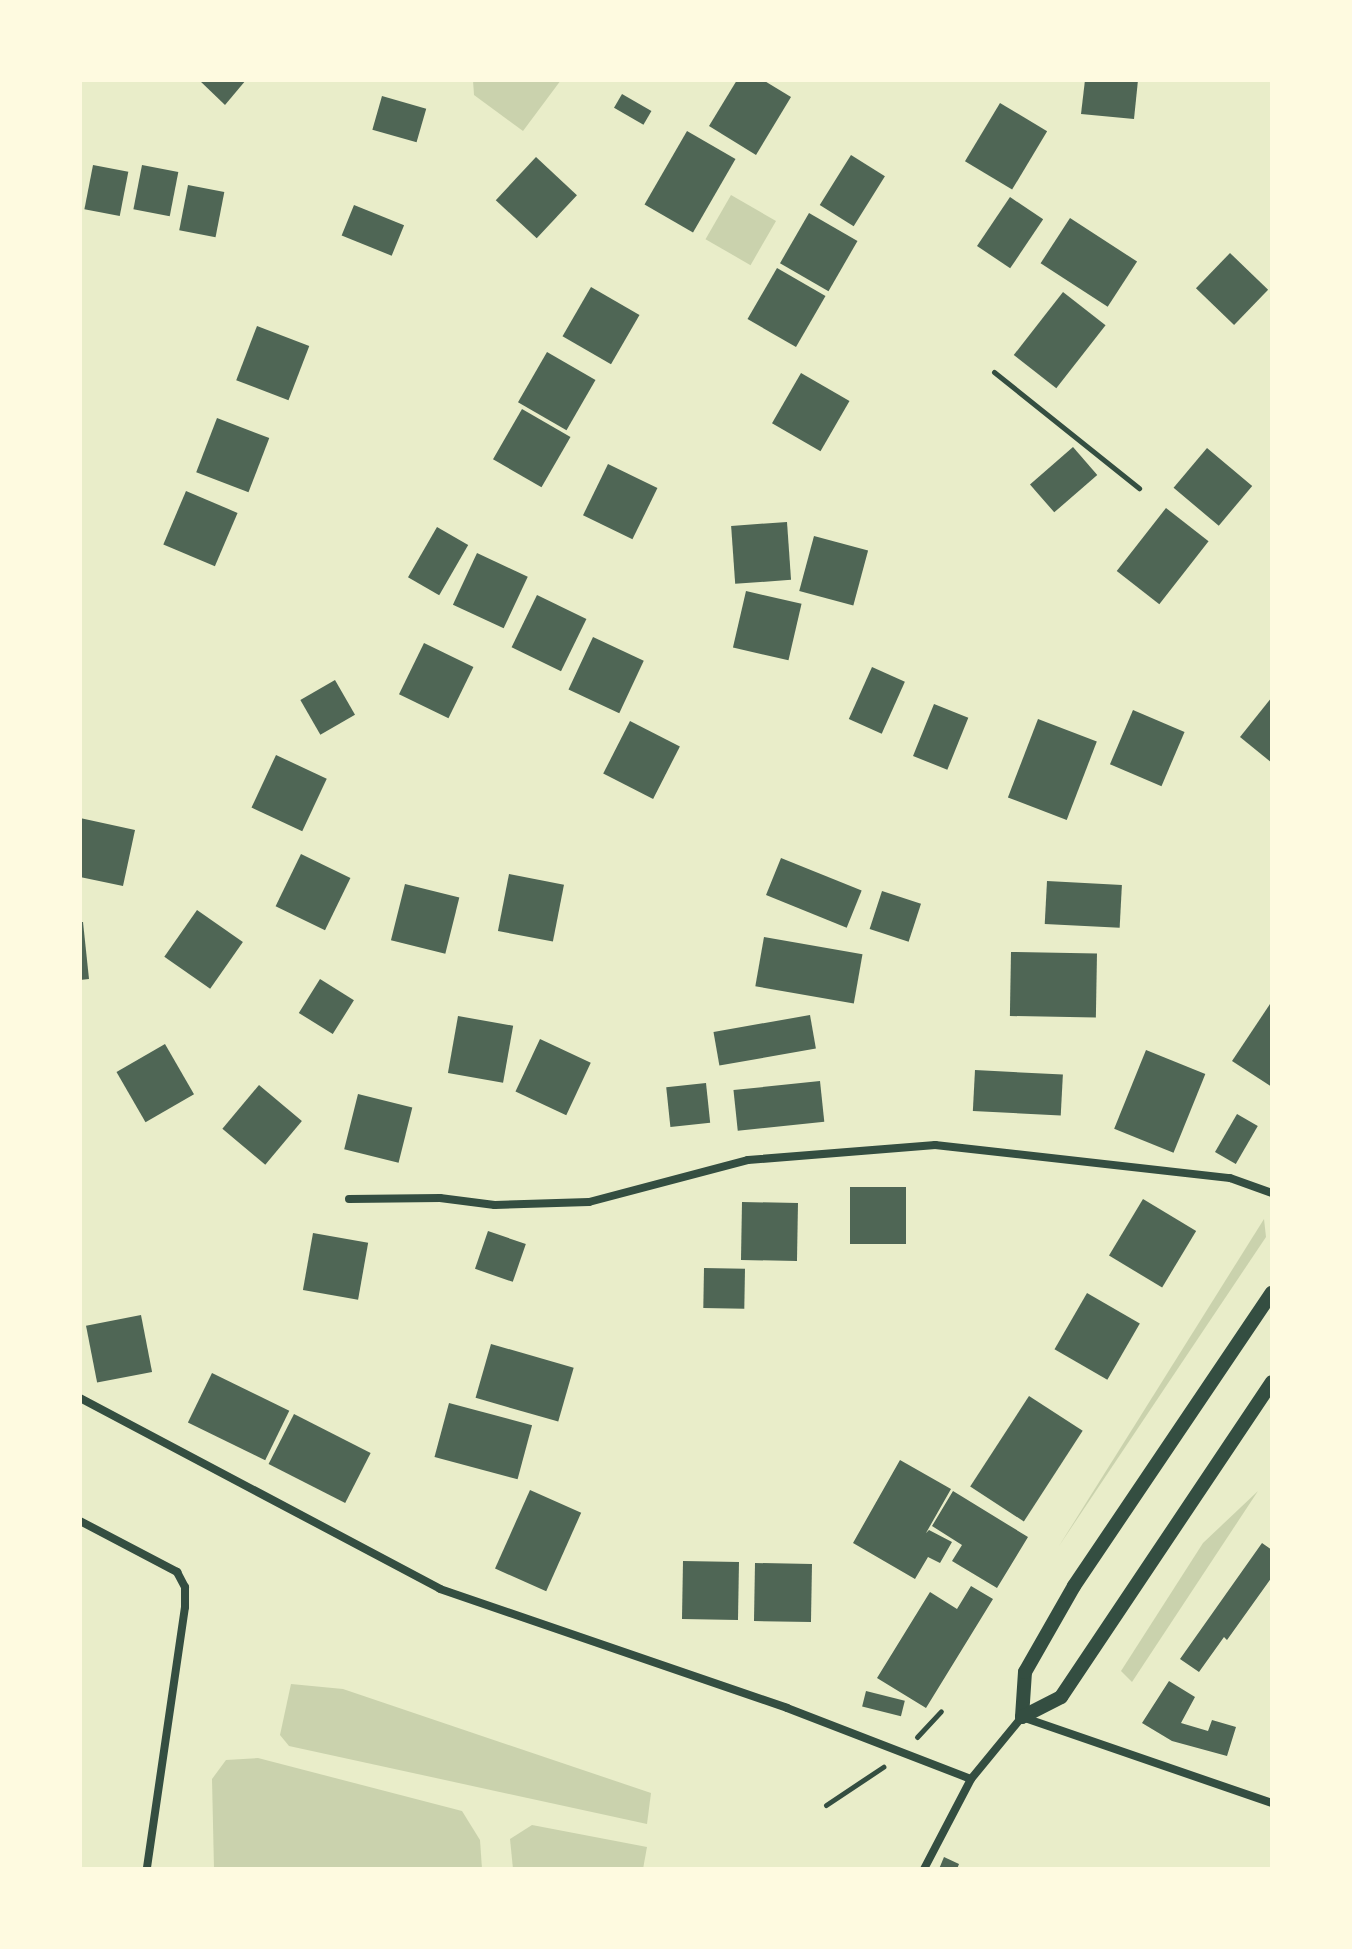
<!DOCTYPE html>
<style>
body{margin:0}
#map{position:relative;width:1352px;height:1949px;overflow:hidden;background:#e9edc9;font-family:"Playfair Display",serif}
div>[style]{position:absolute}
.green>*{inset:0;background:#cad2ad;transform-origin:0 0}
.building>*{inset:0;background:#4f6655;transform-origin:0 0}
.path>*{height:5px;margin:-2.5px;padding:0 2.5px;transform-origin:2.5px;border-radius:2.5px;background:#344e41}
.minor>*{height:8px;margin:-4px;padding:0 4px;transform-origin:4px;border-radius:4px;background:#344e41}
.tertiary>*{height:14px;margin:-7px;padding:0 7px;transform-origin:7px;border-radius:7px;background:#344e41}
span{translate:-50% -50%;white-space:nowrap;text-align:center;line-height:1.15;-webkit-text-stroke:8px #fefae0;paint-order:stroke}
.frame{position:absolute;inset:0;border:82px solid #fefae0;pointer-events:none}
</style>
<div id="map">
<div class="green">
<i style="clip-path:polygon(473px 80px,561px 80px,523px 131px,474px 95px)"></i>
<i style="left:731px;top:195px;width:52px;height:51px;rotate:30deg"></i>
<i style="clip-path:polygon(1264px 1219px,1266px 1237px,1059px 1546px)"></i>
<i style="clip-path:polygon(1258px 1491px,1132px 1682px,1121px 1671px,1203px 1543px)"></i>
<i style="clip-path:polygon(291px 1684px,343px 1689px,651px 1793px,647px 1824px,289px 1746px,280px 1735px)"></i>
<i style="clip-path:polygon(258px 1758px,462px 1811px,480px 1840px,482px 1869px,214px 1869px,212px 1779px,226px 1760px)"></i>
<i style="clip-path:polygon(532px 1825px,647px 1847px,643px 1869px,513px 1869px,510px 1839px)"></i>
</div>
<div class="building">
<i style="clip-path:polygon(199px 80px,246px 80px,225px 105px)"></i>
<i style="clip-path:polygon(737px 80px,763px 80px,791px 97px,756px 155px,709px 126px)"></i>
<i style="clip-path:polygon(1085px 80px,1138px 80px,1134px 119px,1081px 114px)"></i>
<i style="left:622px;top:94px;width:34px;height:16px;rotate:30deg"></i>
<i style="left:382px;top:96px;width:46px;height:35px;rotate:16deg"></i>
<i style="left:1000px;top:103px;width:55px;height:68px;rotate:31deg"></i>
<i style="left:687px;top:131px;width:56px;height:85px;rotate:30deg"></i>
<i style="left:851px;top:155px;width:40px;height:59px;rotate:32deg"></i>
<i style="left:536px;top:157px;width:56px;height:59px;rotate:43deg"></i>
<i style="left:93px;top:165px;width:36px;height:45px;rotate:11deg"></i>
<i style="left:142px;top:165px;width:37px;height:45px;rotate:11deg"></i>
<i style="left:188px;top:185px;width:37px;height:46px;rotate:11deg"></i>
<i style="left:1010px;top:197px;width:40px;height:59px;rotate:34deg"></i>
<i style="left:354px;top:205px;width:54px;height:33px;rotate:22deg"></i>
<i style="left:809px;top:213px;width:56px;height:58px;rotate:30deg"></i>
<i style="left:1070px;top:218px;width:80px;height:54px;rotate:33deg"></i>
<i style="left:1230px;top:253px;width:53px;height:49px;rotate:44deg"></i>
<i style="left:777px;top:268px;width:56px;height:59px;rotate:30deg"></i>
<i style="left:591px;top:287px;width:56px;height:57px;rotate:30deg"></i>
<i style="left:1063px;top:292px;width:54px;height:80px;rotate:38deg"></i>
<i style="left:257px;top:326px;width:56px;height:58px;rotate:21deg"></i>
<i style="left:547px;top:352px;width:56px;height:58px;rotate:30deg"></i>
<i style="left:801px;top:373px;width:56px;height:58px;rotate:30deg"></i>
<i style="left:522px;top:409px;width:56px;height:58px;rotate:30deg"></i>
<i style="left:217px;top:418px;width:56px;height:58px;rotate:21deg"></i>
<i style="left:1073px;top:447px;width:37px;height:57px;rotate:49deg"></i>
<i style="left:1207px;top:448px;width:59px;height:52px;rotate:40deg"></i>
<i style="left:608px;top:464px;width:55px;height:57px;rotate:26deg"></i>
<i style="left:186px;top:491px;width:56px;height:58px;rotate:23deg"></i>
<i style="left:1166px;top:508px;width:54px;height:80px;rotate:38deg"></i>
<i style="left:787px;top:522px;width:58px;height:56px;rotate:86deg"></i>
<i style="left:437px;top:527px;width:36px;height:58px;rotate:30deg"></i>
<i style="left:814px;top:536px;width:56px;height:57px;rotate:15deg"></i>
<i style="left:477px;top:553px;width:56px;height:57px;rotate:25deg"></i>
<i style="left:746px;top:591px;width:57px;height:58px;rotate:13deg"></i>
<i style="left:537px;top:595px;width:55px;height:58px;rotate:26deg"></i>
<i style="left:593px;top:637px;width:56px;height:58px;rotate:25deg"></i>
<i style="left:424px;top:643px;width:55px;height:57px;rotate:26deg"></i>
<i style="left:872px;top:667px;width:36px;height:57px;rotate:24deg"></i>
<i style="left:335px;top:680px;width:40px;height:40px;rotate:60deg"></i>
<i style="clip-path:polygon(1272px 697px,1272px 763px,1240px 737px)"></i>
<i style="left:934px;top:704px;width:37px;height:56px;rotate:22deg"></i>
<i style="left:1133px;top:710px;width:56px;height:59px;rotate:23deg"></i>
<i style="left:1038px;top:719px;width:63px;height:84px;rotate:21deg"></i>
<i style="left:630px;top:721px;width:56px;height:59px;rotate:27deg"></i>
<i style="left:276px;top:755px;width:56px;height:58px;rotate:25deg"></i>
<i style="clip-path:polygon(80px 818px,135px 830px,123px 886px,80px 877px)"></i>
<i style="left:301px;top:854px;width:55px;height:58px;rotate:26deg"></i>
<i style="left:781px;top:858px;width:87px;height:40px;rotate:22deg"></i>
<i style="left:509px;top:874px;width:56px;height:58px;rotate:11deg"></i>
<i style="left:1047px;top:881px;width:75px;height:43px;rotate:3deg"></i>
<i style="left:405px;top:884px;width:56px;height:58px;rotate:14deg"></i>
<i style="left:882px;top:891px;width:41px;height:40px;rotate:18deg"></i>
<i style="left:197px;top:910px;width:56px;height:57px;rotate:35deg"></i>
<i style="clip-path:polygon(80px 922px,83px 922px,89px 979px,80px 980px)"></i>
<i style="left:764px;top:937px;width:100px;height:50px;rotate:10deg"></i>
<i style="left:1011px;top:952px;width:86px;height:64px;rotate:1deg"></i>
<i style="left:320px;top:979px;width:40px;height:40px;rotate:32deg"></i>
<i style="clip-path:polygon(1272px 1001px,1272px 1087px,1232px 1061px)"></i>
<i style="left:810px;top:1015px;width:34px;height:98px;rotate:80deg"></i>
<i style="left:458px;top:1016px;width:56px;height:58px;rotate:10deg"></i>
<i style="left:540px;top:1039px;width:56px;height:58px;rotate:25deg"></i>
<i style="left:165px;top:1044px;width:58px;height:56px;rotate:60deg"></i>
<i style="left:1146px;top:1050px;width:64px;height:85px;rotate:22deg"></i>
<i style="left:975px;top:1070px;width:88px;height:41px;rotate:3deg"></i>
<i style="left:820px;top:1081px;width:41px;height:87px;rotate:84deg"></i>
<i style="left:706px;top:1083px;width:40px;height:40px;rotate:84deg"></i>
<i style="left:259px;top:1085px;width:56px;height:57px;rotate:40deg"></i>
<i style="left:358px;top:1094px;width:56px;height:57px;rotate:14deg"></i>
<i style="left:1237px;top:1114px;width:24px;height:44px;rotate:30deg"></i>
<i style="left:850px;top:1187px;width:56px;height:57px"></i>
<i style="left:1143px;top:1199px;width:62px;height:66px;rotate:31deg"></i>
<i style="left:742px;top:1202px;width:56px;height:58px;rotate:1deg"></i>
<i style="left:488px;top:1231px;width:40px;height:40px;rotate:19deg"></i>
<i style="left:313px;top:1233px;width:56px;height:58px;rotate:10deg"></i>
<i style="left:704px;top:1268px;width:41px;height:40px;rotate:1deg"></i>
<i style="left:1087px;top:1293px;width:61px;height:65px;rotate:30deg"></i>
<i style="left:141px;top:1315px;width:58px;height:56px;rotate:79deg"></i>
<i style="left:491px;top:1344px;width:86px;height:56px;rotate:16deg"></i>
<i style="left:212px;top:1373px;width:86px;height:55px;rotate:26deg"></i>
<i style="left:1029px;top:1396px;width:64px;height:108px;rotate:33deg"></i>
<i style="left:449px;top:1403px;width:86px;height:56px;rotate:15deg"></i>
<i style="left:294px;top:1414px;width:86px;height:56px;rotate:27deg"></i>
<i style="clip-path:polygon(900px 1460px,951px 1489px,926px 1533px,929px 1530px,952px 1542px,940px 1563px,928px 1557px,915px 1579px,853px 1543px)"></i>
<i style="left:530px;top:1490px;width:56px;height:86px;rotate:24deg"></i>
<i style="clip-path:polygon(953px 1491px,1028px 1537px,997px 1588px,952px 1561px,962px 1545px,932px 1526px)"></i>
<i style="clip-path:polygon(1262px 1543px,1272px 1550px,1272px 1577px,1227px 1640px,1224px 1637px,1199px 1672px,1180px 1659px)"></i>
<i style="left:683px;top:1561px;width:56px;height:58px;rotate:1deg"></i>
<i style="left:755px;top:1563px;width:57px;height:58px;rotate:1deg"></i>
<i style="clip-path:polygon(971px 1586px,993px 1599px,926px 1708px,877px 1678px,930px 1592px,957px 1609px)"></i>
<i style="clip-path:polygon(1169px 1681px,1195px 1697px,1181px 1723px,1208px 1731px,1212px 1720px,1236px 1727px,1227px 1756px,1172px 1741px,1142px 1723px)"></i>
<i style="left:866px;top:1691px;width:40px;height:16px;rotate:14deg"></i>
<i style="clip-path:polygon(944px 1857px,959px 1864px,957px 1869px,939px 1869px)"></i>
</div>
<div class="path">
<i style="left:994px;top:372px;width:186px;rotate:38.7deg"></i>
<i style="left:917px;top:1737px;width:35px;rotate:-47deg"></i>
<i style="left:826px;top:1805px;width:69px;rotate:-33.7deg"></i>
</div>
<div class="minor">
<i style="left:349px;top:1199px;width:91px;rotate:-0.6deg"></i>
<i style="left:440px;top:1198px;width:55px;rotate:7.3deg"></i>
<i style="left:495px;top:1205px;width:94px;rotate:-1.8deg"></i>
<i style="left:589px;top:1202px;width:164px;rotate:-14.8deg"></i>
<i style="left:748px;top:1160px;width:188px;rotate:-4.6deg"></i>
<i style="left:935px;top:1145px;width:297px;rotate:6.4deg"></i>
<i style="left:1230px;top:1178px;width:45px;rotate:19.7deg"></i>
<i style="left:80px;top:1398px;width:408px;rotate:27.9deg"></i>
<i style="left:440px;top:1589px;width:367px;rotate:18.9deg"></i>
<i style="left:787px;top:1708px;width:197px;rotate:21.1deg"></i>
<i style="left:80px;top:1521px;width:110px;rotate:27.7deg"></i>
<i style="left:177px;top:1572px;width:17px;rotate:62deg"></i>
<i style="left:185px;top:1587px;width:20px;rotate:90deg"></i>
<i style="left:185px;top:1607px;width:265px;rotate:98.3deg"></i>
<i style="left:924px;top:1869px;width:102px;rotate:-62.4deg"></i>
<i style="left:971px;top:1779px;width:80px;rotate:-50.6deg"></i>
<i style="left:1022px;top:1717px;width:264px;rotate:19deg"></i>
</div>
<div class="tertiary">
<i style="left:1022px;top:1717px;width:45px;rotate:-86.2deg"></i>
<i style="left:1025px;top:1672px;width:99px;rotate:-60.3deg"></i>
<i style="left:1074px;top:1586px;width:354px;rotate:-56deg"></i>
<i style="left:1022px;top:1717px;width:44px;rotate:-27.1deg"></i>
<i style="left:1061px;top:1697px;width:379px;rotate:-56.2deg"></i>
</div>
<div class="frame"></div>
</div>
